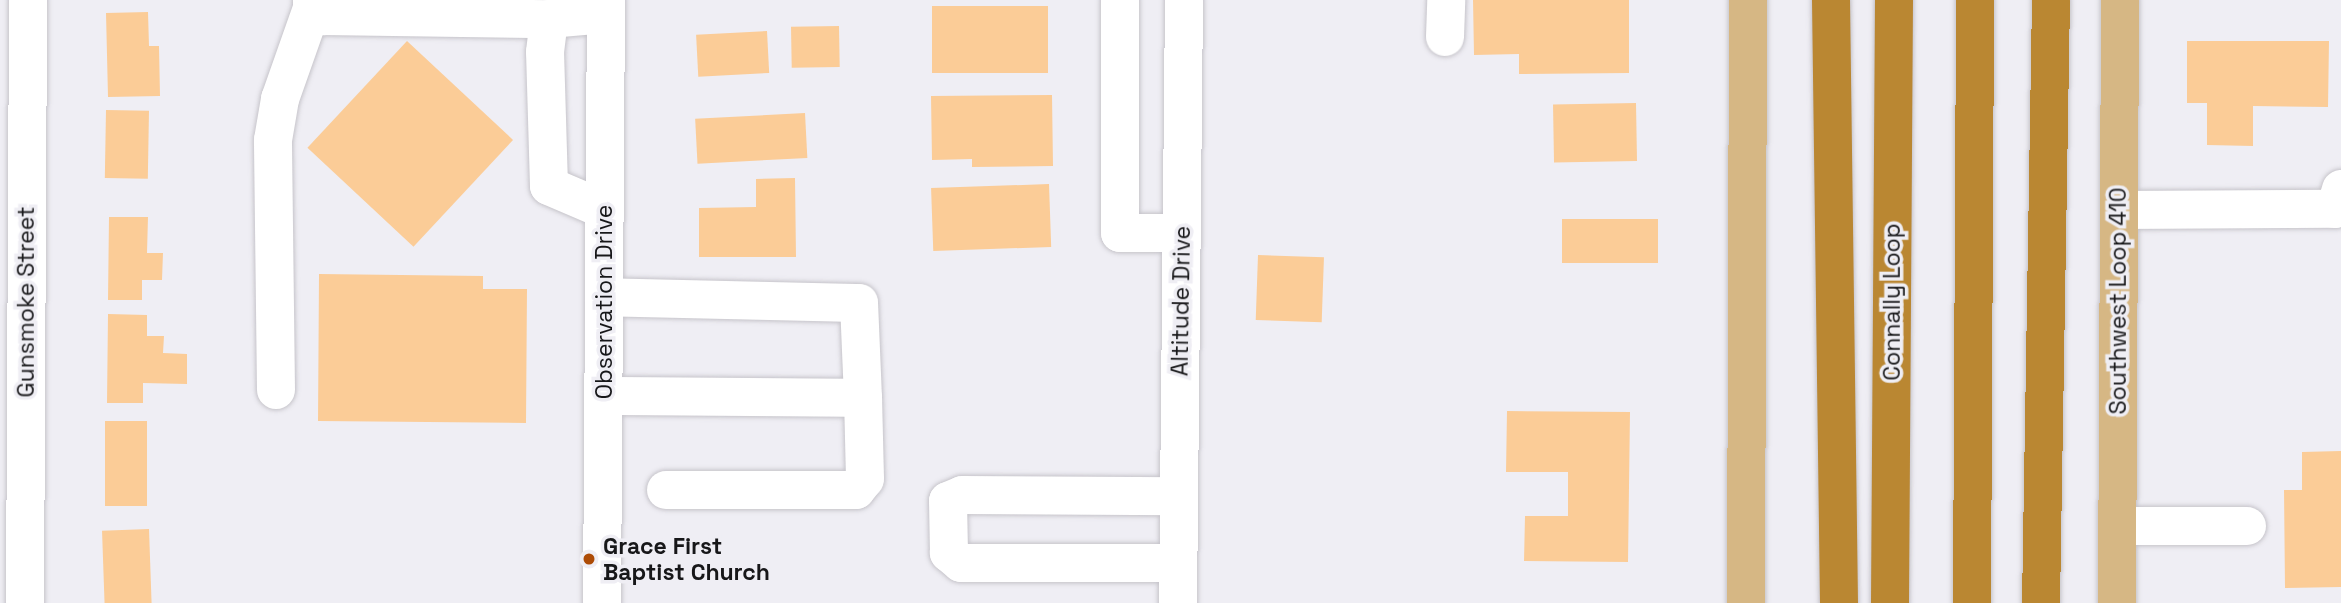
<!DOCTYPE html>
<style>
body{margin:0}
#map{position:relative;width:2341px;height:603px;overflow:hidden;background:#efeef4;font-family:"Space Grotesk",sans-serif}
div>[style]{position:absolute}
.building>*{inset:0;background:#fbcc97;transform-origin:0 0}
.roads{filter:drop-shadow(0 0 2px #c6c4ca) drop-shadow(0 0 2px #c6c4ca)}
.minor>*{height:38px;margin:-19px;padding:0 19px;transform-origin:19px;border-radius:19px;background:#fff}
.major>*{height:38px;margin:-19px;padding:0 19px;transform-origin:19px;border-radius:19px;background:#d6b784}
.highway>*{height:38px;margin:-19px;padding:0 19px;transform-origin:19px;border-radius:19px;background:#ba8732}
.dots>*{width:19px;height:19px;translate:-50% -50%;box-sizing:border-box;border:4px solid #efeef4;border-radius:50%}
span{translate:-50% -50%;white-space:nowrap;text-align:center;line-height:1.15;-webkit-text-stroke:7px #efeef4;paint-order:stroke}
.street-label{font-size:23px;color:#171719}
.poi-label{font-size:23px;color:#171719;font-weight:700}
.left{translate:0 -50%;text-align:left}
</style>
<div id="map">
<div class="building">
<i style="clip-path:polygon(1473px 0,1629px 0,1629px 73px,1519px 74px,1519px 54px,1474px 55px)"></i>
<i style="left:932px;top:6px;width:116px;height:67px"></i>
<i style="clip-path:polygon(148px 12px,149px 46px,159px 46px,160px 96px,108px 97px,106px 13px)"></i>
<i style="left:839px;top:26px;width:41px;height:48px;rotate:89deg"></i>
<i style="left:767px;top:31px;width:42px;height:71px;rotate:87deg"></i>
<i style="left:407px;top:41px;width:145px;height:146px;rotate:43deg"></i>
<i style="clip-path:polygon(2187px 41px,2329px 41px,2328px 107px,2253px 106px,2253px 146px,2207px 145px,2207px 103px,2187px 103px)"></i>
<i style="clip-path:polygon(1052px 95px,1053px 166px,972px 167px,972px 159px,932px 160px,931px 96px)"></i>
<i style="left:1636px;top:103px;width:58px;height:83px;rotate:89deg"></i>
<i style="left:106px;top:110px;width:43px;height:68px;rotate:1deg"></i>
<i style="left:805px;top:113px;width:45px;height:110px;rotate:87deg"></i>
<i style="clip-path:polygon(795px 178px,796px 257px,699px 257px,699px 208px,756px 207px,756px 179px)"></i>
<i style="left:1049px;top:184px;width:63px;height:118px;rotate:88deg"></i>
<i style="clip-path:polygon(109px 217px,148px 217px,147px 253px,163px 253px,162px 280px,142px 280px,142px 300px,108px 300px)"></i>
<i style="left:1562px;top:219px;width:96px;height:44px"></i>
<i style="left:1258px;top:255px;width:66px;height:65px;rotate:2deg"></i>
<i style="clip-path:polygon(319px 274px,483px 276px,483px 289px,527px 289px,526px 423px,318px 421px)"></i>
<i style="clip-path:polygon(108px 314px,147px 315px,147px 336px,164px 336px,163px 353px,187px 354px,187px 384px,143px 383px,143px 403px,107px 403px)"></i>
<i style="clip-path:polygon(1507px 411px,1630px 412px,1628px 562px,1524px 561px,1525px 516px,1568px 516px,1568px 472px,1506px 472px)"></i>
<i style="left:105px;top:421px;width:42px;height:85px"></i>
<i style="clip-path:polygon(2341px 451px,2341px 587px,2285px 588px,2284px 490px,2302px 490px,2302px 452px)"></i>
<i style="left:149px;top:529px;width:74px;height:47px;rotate:88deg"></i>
</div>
<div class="roads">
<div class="minor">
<i style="left:312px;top:0;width:8px;rotate:90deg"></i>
<i style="left:312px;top:8px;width:14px;rotate:36deg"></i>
<i style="left:323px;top:16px;width:226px;rotate:0.8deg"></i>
<i style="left:1120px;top:0;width:233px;rotate:90deg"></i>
<i style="left:1120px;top:233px;width:62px"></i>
<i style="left:1445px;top:37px;width:37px;rotate:-88deg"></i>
<i style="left:605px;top:210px;width:61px;rotate:-156.8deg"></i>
<i style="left:549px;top:186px;width:134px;rotate:-91.7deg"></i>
<i style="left:545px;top:52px;width:33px;rotate:-83deg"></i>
<i style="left:549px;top:19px;width:57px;rotate:-5deg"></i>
<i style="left:2119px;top:210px;width:216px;rotate:-0.3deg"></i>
<i style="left:2335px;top:209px;width:21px;rotate:-73deg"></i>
<i style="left:276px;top:390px;width:250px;rotate:-90.7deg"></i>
<i style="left:273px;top:140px;width:42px;rotate:-80.3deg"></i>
<i style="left:280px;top:99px;width:96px;rotate:-70.6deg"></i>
<i style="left:603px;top:396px;width:260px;rotate:0.4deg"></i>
<i style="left:863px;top:398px;width:95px;rotate:-92.4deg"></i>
<i style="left:859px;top:303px;width:255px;rotate:-178.7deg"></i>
<i style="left:666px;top:490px;width:190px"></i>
<i style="left:856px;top:490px;width:14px;rotate:-51deg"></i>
<i style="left:865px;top:479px;width:81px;rotate:-91.4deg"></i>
<i style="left:2117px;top:526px;width:130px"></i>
<i style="left:1178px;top:563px;width:217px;rotate:180deg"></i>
<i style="left:961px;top:563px;width:16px;rotate:-140deg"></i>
<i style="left:949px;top:553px;width:52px;rotate:-91.1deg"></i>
<i style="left:948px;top:501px;width:15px;rotate:-23deg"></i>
<i style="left:962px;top:495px;width:217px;rotate:0.3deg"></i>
<i style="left:25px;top:603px;width:603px;rotate:-89.71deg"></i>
<i style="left:602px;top:603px;width:603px;rotate:-89.62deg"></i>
<i style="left:1178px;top:603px;width:603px;rotate:-89.43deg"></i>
</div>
<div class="major">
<i style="left:1746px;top:603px;width:603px;rotate:-89.81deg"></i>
<i style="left:2117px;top:603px;width:603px;rotate:-89.71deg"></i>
</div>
<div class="highway">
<i style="left:1831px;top:0;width:603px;rotate:89.24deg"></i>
<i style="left:1890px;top:603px;width:603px;rotate:-89.62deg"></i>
<i style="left:1972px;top:603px;width:603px;rotate:-89.71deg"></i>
<i style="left:2041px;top:603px;width:603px;rotate:-89.05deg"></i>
</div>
</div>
<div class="dots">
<i style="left:589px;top:559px;background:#ad4c06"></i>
</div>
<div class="street-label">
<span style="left:1181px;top:301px;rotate:-89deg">Altitude Drive</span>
<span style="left:2118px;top:301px;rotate:-90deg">Southwest Loop 410</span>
<span style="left:26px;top:302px;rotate:-90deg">Gunsmoke Street</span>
<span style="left:604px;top:302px;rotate:-90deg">Observation Drive</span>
<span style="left:1892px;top:302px;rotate:-90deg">Connally Loop</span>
</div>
<div class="poi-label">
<span class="left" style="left:603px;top:559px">Grace First<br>Baptist Church</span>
</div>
</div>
